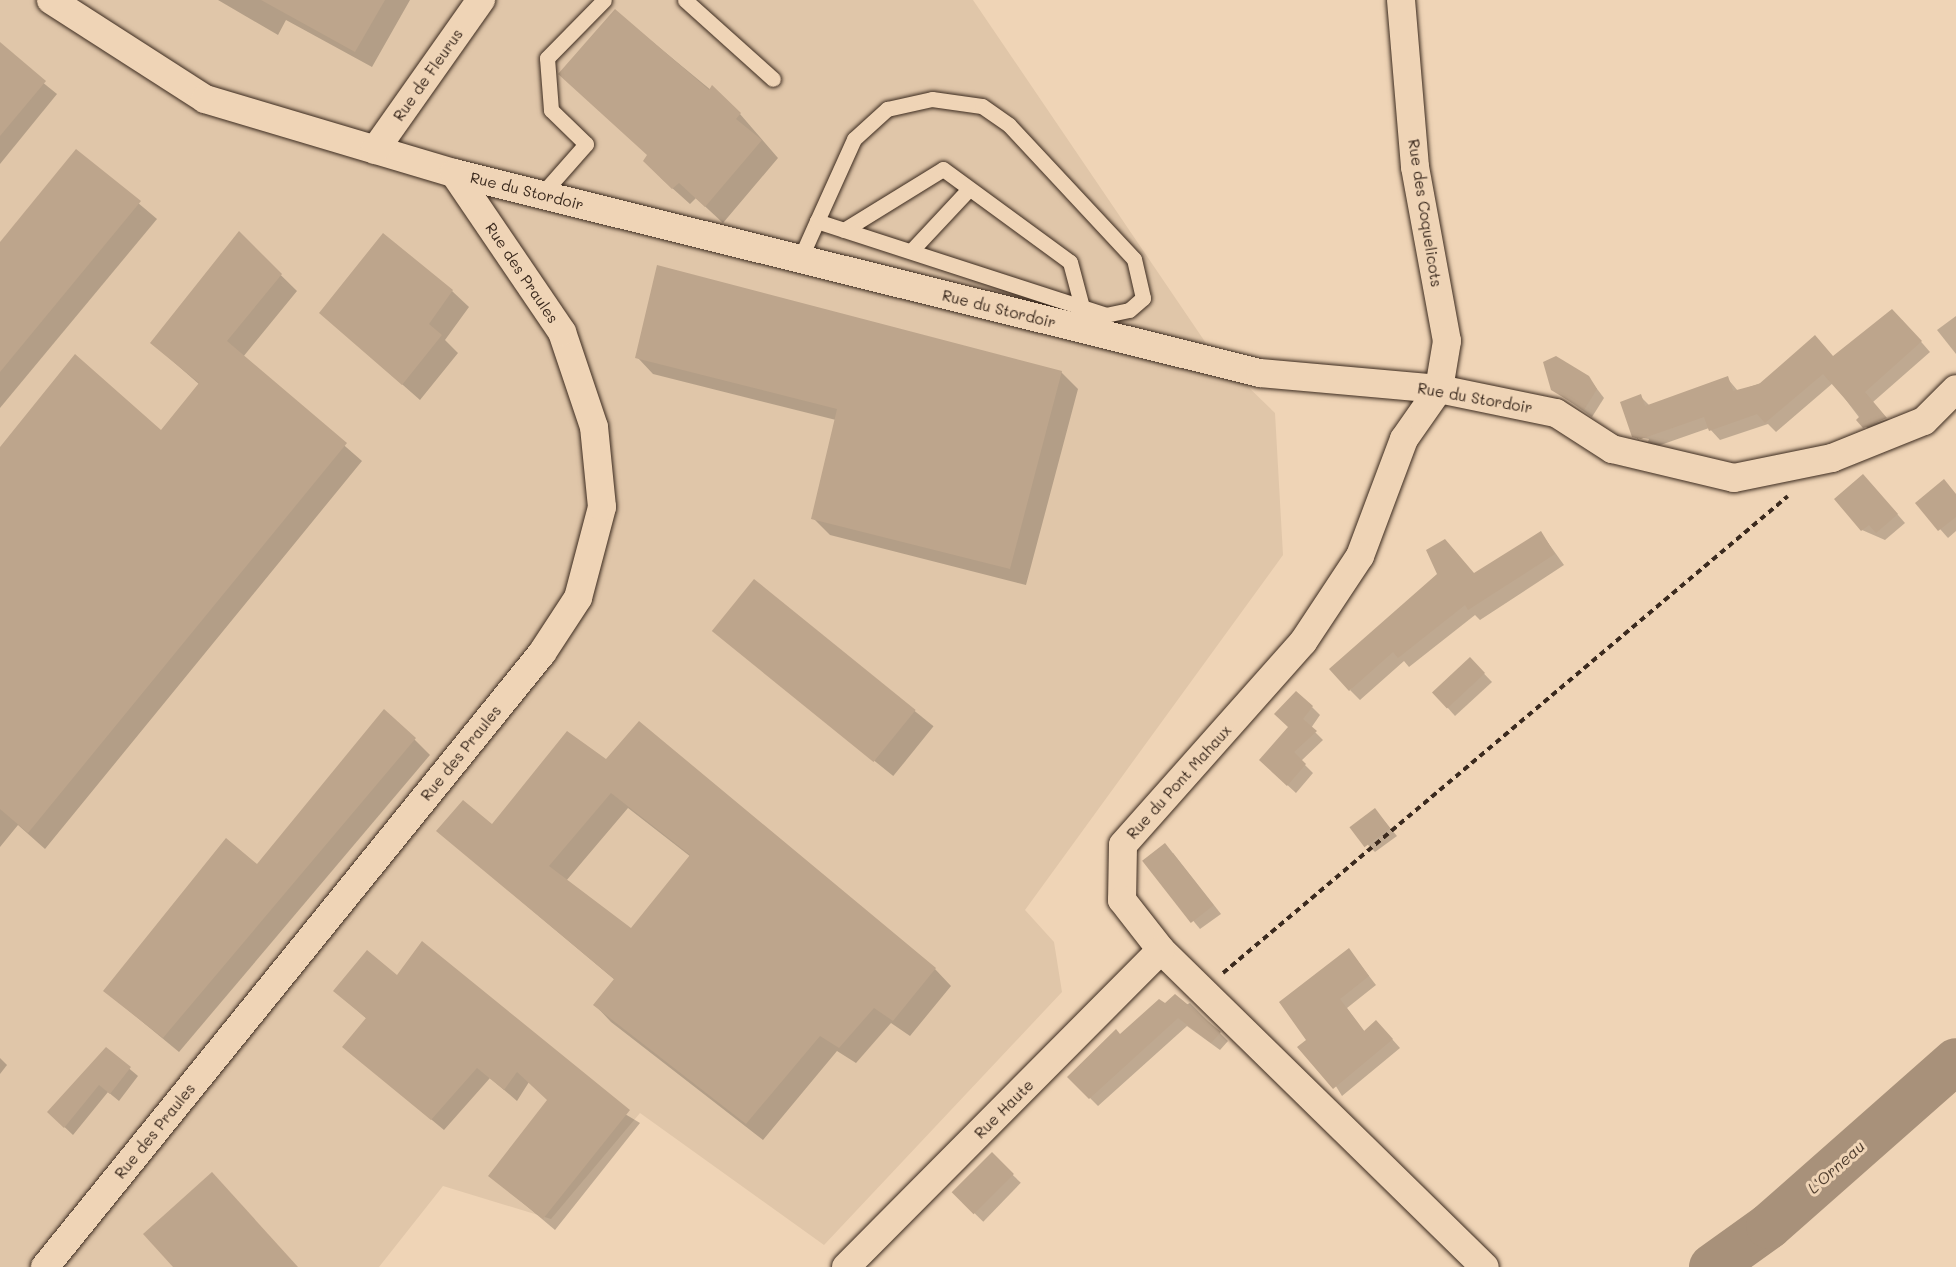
<!DOCTYPE html>
<style>
body{margin:0}
#map{position:relative;width:1956px;height:1267px;overflow:hidden;background:#efd4b6;font-family:Mali,sans-serif}
div>[style]{position:absolute}
.built>*{inset:0;background:#e0c6a9}
.shadow>*{inset:0;background:#0003;transform-origin:0 0}
.river>*{height:46px;margin:-23px;padding:0 23px;transform-origin:23px;border-radius:23px;background:#a8917a}
.building>*{inset:0;background:#bda58c;transform-origin:0 0}
.path>*{height:4px;margin-top:-2px;transform-origin:0;background:repeating-linear-gradient(90deg,#3b2a1e 0 6px,transparent 0 10.5px)}
.roads{filter:drop-shadow(0 0 2px #3b2a1e) drop-shadow(0 0 2px #3b2a1e)}
.lane>*{height:15px;margin:-7.5px;padding:0 7.5px;transform-origin:7.5px;border-radius:7.5px;background:#efd4b6}
.street>*{height:28px;margin:-14px;padding:0 14px;transform-origin:14px;border-radius:14px;background:#efd4b6}
span{translate:-50% -50%;white-space:nowrap;text-align:center;line-height:1.15;-webkit-text-stroke:6px #efd4b6;paint-order:stroke}
.street-label{font-size:15px;color:#3b2a1e}
.water-label{font-size:16px;color:#513f30;font-style:italic}
</style>
<div id="map">
<div class="built">
<i style="clip-path:polygon(0 0,973px 0,1212px 352px,1275px 413px,1283px 555px,1025px 910px,1054px 942px,1062px 992px,824px 1245px,640px 1113px,551px 1219px,443px 1186px,379px 1267px,0 1267px)"></i>
</div>
<div class="shadow">
<i style="clip-path:polygon(218px 0,410px 0,372px 67px,286px 20px,278px 35px)"></i>
<i style="clip-path:polygon(615px 11px,740px 114px,778px 158px,723px 223px,696px 198px,690px 204px,661px 178px,648px 156px)"></i>
<i style="clip-path:polygon(0 48px,57px 94px,0 164px)"></i>
<i style="clip-path:polygon(77px 151px,157px 219px,0 408px,0 245px)"></i>
<i style="clip-path:polygon(239px 234px,297px 291px,243px 357px,362px 461px,45px 849px,18px 825px,0 847px,0 449px,161px 432px,200px 385px,152px 343px)"></i>
<i style="clip-path:polygon(452px 291px,469px 307px,445px 340px,458px 353px,420px 400px,321px 313px)"></i>
<i style="clip-path:polygon(1956px 316px,1956px 354px,1937px 330px)"></i>
<i style="clip-path:polygon(evenodd,1902px 320px,1930px 352px,1873px 402px,1867px 425px,1888px 419px,1896px 428px,1874px 437px,1833px 383px,1776px 432px,1768px 424px,1720px 440px,1709px 428px,1652px 448px,1633px 436px,1640px 396px,1650px 406px,1727px 378px,1738px 391px,1834px 357px,1902px 320px,1638px 437px,1649px 439px,1648px 442px,1638px 440px,1638px 437px)"></i>
<i style="clip-path:polygon(637px 357px,1061px 372px,1078px 389px,1026px 585px,830px 535px,813px 518px,836px 420px,653px 374px)"></i>
<i style="clip-path:polygon(1588px 377px,1604px 398px,1592px 417px,1552px 389px)"></i>
<i style="clip-path:polygon(1871px 484px,1905px 523px,1885px 540px,1862px 530px)"></i>
<i style="clip-path:polygon(1956px 494px,1956px 531px,1948px 538px,1917px 503px)"></i>
<i style="clip-path:polygon(1541px 533px,1564px 565px,1480px 620px,1475px 615px,1409px 667px,1404px 661px,1360px 700px,1350px 690px,1438px 574px,1475px 574px)"></i>
<i style="left:754px;top:581px;width:231px;height:64px;rotate:39deg"></i>
<i style="clip-path:polygon(1470px 659px,1492px 682px,1455px 716px,1447px 707px)"></i>
<i style="clip-path:polygon(1312px 707px,1320px 715px,1311px 728px,1323px 740px,1301px 761px,1313px 773px,1296px 793px,1269px 768px,1290px 728px)"></i>
<i style="clip-path:polygon(414px 739px,430px 755px,179px 1052px,105px 991px)"></i>
<i style="clip-path:polygon(evenodd,606px 761px,935px 969px,951px 986px,910px 1036px,891px 1023px,856px 1063px,837px 1051px,763px 1140px,611px 1022px,595px 1005px,615px 980px,438px 831px,493px 826px,606px 761px,628px 808px,691px 857px,631px 930px,566px 881px,628px 808px)"></i>
<i style="clip-path:polygon(1375px 810px,1397px 836px,1375px 852px,1367px 844px)"></i>
<i style="clip-path:polygon(1173px 853px,1221px 914px,1200px 929px,1144px 861px)"></i>
<i style="clip-path:polygon(1349px 950px,1376px 985px,1347px 1008px,1365px 1032px,1384px 1030px,1400px 1048px,1342px 1096px,1308px 1041px)"></i>
<i style="clip-path:polygon(397px 977px,640px 1123px,555px 1230px,490px 1175px,549px 1100px,529px 1082px,517px 1101px,490px 1078px,444px 1130px,344px 1047px,367px 1019px,335px 991px)"></i>
<i style="clip-path:polygon(1190px 1003px,1228px 1041px,1220px 1050px,1187px 1026px,1098px 1106px,1069px 1077px,1120px 1035px)"></i>
<i style="clip-path:polygon(106px 1049px,138px 1076px,119px 1101px,108px 1092px,73px 1135px,57px 1120px)"></i>
<i style="clip-path:polygon(0 1058px,7px 1065px,0 1074px)"></i>
<i style="left:992px;top:1155px;width:40px;height:54px;rotate:44deg"></i>
</div>
<div class="river">
<i style="left:1712px;top:1267px;width:70px;rotate:-35.7deg"></i>
<i style="left:1769px;top:1226px;width:249px;rotate:-41.4deg"></i>
</div>
<div class="building">
<i style="clip-path:polygon(261px 0,385px 0,355px 52px)"></i>
<i style="clip-path:polygon(615px 9px,709px 90px,712px 85px,741px 113px,736px 119px,762px 140px,705px 207px,679px 183px,672px 189px,643px 161px,647px 155px,558px 74px)"></i>
<i style="clip-path:polygon(0 42px,46px 81px,0 136px)"></i>
<i style="clip-path:polygon(76px 149px,141px 201px,0 372px,0 242px)"></i>
<i style="clip-path:polygon(239px 231px,282px 274px,227px 341px,347px 443px,28px 833px,0 809px,0 447px,75px 354px,161px 430px,199px 383px,150px 343px)"></i>
<i style="clip-path:polygon(383px 233px,453px 290px,429px 324px,442px 335px,402px 385px,319px 313px)"></i>
<i style="clip-path:polygon(657px 265px,1062px 371px,1010px 569px,811px 519px,837px 409px,635px 358px)"></i>
<i style="clip-path:polygon(1892px 309px,1922px 341px,1865px 392px,1887px 418px,1863px 428px,1856px 420px,1860px 416px,1823px 374px,1765px 423px,1757px 414px,1709px 431px,1704px 417px,1641px 439px,1632px 437px,1620px 402px,1641px 394px,1645px 406px,1728px 376px,1733px 391px,1759px 384px,1815px 335px,1833px 356px)"></i>
<i style="clip-path:polygon(1556px 356px,1589px 376px,1597px 389px,1584px 410px,1551px 390px,1543px 362px)"></i>
<i style="clip-path:polygon(1863px 474px,1898px 514px,1876px 533px,1869px 525px,1861px 531px,1834px 499px)"></i>
<i style="clip-path:polygon(1944px 479px,1956px 494px,1956px 517px,1938px 531px,1915px 503px)"></i>
<i style="clip-path:polygon(1541px 531px,1555px 554px,1468px 610px,1465px 605px,1398px 658px,1393px 652px,1349px 691px,1329px 669px,1437px 574px,1426px 550px,1445px 539px,1474px 573px)"></i>
<i style="left:754px;top:579px;width:208px;height:67px;rotate:39deg"></i>
<i style="left:1470px;top:657px;width:22px;height:52px;rotate:47deg"></i>
<i style="clip-path:polygon(1296px 691px,1313px 706px,1303px 719px,1317px 731px,1294px 752px,1306px 764px,1287px 786px,1259px 760px,1288px 727px,1274px 714px)"></i>
<i style="clip-path:polygon(384px 709px,416px 738px,163px 1038px,103px 991px,226px 838px,257px 864px)"></i>
<i style="clip-path:polygon(evenodd,639px 721px,936px 968px,893px 1021px,874px 1008px,839px 1048px,820px 1036px,746px 1124px,593px 1005px,614px 979px,436px 831px,463px 800px,492px 824px,567px 731px,606px 759px,639px 721px,611px 793px,690px 855px,631px 928px,549px 866px,611px 793px)"></i>
<i style="left:1375px;top:808px;width:25px;height:32px;rotate:53deg"></i>
<i style="left:1165px;top:843px;width:79px;height:29px;rotate:52deg"></i>
<i style="clip-path:polygon(422px 941px,630px 1110px,543px 1219px,488px 1176px,547px 1100px,517px 1072px,504px 1090px,477px 1068px,431px 1120px,342px 1047px,366px 1018px,333px 991px,367px 950px,397px 975px)"></i>
<i style="clip-path:polygon(1349px 948px,1369px 976px,1340px 999px,1364px 1031px,1376px 1020px,1393px 1039px,1333px 1089px,1297px 1047px,1306px 1040px,1279px 1002px)"></i>
<i style="clip-path:polygon(1175px 994px,1221px 1032px,1211px 1043px,1178px 1018px,1089px 1099px,1067px 1077px,1116px 1029px,1120px 1034px,1159px 999px,1165px 1003px)"></i>
<i style="clip-path:polygon(106px 1047px,131px 1067px,110px 1094px,99px 1085px,64px 1128px,47px 1112px)"></i>
<i style="left:992px;top:1152px;width:31px;height:57px;rotate:45deg"></i>
<i style="clip-path:polygon(212px 1172px,298px 1267px,173px 1267px,143px 1234px)"></i>
</div>
<div class="path">
<i style="left:1223px;top:973px;width:739px;rotate:-40.17deg"></i>
</div>
<div class="roads">
<div class="lane">
<i style="left:685px;top:0;width:118px;rotate:41.9deg"></i>
<i style="left:541px;top:195px;width:68px;rotate:-48.6deg"></i>
<i style="left:586px;top:144px;width:49px;rotate:-135.8deg"></i>
<i style="left:551px;top:110px;width:52px;rotate:-94.4deg"></i>
<i style="left:547px;top:58px;width:81px;rotate:-45.5deg"></i>
<i style="left:844px;top:230px;width:116px;rotate:-31.6deg"></i>
<i style="left:943px;top:169px;width:157px;rotate:36.2deg"></i>
<i style="left:1070px;top:262px;width:47px;rotate:75.1deg"></i>
<i style="left:911px;top:251px;width:85px;rotate:-46.9deg"></i>
<i style="left:800px;top:259px;width:42px;rotate:-65.9deg"></i>
<i style="left:817px;top:221px;width:90px;rotate:-65.7deg"></i>
<i style="left:854px;top:139px;width:45px;rotate:-42.3deg"></i>
<i style="left:887px;top:109px;width:46px;rotate:-12.5deg"></i>
<i style="left:932px;top:99px;width:50px;rotate:8deg"></i>
<i style="left:982px;top:106px;width:33px;rotate:35deg"></i>
<i style="left:1009px;top:125px;width:183px;rotate:47deg"></i>
<i style="left:1134px;top:259px;width:40px;rotate:77deg"></i>
<i style="left:1143px;top:298px;width:18px;rotate:139deg"></i>
<i style="left:1129px;top:310px;width:24px;rotate:168deg"></i>
<i style="left:1106px;top:315px;width:304px;rotate:-162deg"></i>
</div>
<div class="street">
<i style="left:51px;top:0;width:183px;rotate:32.7deg"></i>
<i style="left:205px;top:99px;width:260px;rotate:16.6deg"></i>
<i style="left:454px;top:173px;width:830px;rotate:13.94deg"></i>
<i style="left:1260px;top:373px;width:180px;rotate:5.1deg"></i>
<i style="left:1439px;top:389px;width:119px;rotate:11.6deg"></i>
<i style="left:1556px;top:413px;width:67px;rotate:32.7deg"></i>
<i style="left:1612px;top:449px;width:125px;rotate:13.4deg"></i>
<i style="left:1734px;top:478px;width:100px;rotate:-11.5deg"></i>
<i style="left:1832px;top:458px;width:99px;rotate:-21.9deg"></i>
<i style="left:1924px;top:421px;width:45px;rotate:-45deg"></i>
<i style="left:1401px;top:0;width:168px;rotate:85.2deg"></i>
<i style="left:1415px;top:167px;width:177px;rotate:79.6deg"></i>
<i style="left:1447px;top:341px;width:49px;rotate:99.5deg"></i>
<i style="left:1439px;top:389px;width:61px;rotate:125deg"></i>
<i style="left:1404px;top:439px;width:125px;rotate:110.6deg"></i>
<i style="left:1360px;top:556px;width:103px;rotate:123.5deg"></i>
<i style="left:1303px;top:642px;width:271px;rotate:131.6deg"></i>
<i style="left:1123px;top:845px;width:55px;rotate:91deg"></i>
<i style="left:1122px;top:900px;width:63px;rotate:52deg"></i>
<i style="left:1161px;top:950px;width:453px;rotate:44.4deg"></i>
<i style="left:375px;top:150px;width:184px;rotate:-54.8deg"></i>
<i style="left:45px;top:1267px;width:790px;rotate:-51.01deg"></i>
<i style="left:542px;top:653px;width:66px;rotate:-56.8deg"></i>
<i style="left:578px;top:598px;width:94px;rotate:-75.2deg"></i>
<i style="left:602px;top:507px;width:80px;rotate:-95.7deg"></i>
<i style="left:594px;top:427px;width:100px;rotate:-108.6deg"></i>
<i style="left:562px;top:332px;width:192px;rotate:-124.2deg"></i>
<i style="left:846px;top:1267px;width:447px;rotate:-45.2deg"></i>
</div>
</div>
<div class="street-label">
<span style="left:428px;top:75px;rotate:-55deg">Rue de Fleurus</span>
<span style="left:527px;top:191px;rotate:14deg">Rue du Stordoir</span>
<span style="left:1425px;top:213px;rotate:81deg">Rue des Coquelicots</span>
<span style="left:522px;top:273px;rotate:56deg">Rue des Praules</span>
<span style="left:999px;top:309px;rotate:14deg">Rue du Stordoir</span>
<span style="left:1475px;top:398px;rotate:10deg">Rue du Stordoir</span>
<span style="left:461px;top:753px;rotate:-51deg">Rue des Praules</span>
<span style="left:1179px;top:782px;rotate:-48deg">Rue du Pont Mahaux</span>
<span style="left:1004px;top:1109px;rotate:-45deg">Rue Haute</span>
<span style="left:155px;top:1131px;rotate:-51deg">Rue des Praules</span>
</div>
<div class="water-label">
<span style="left:1836px;top:1167px;rotate:-42deg">L'Orneau</span>
</div>
</div>
